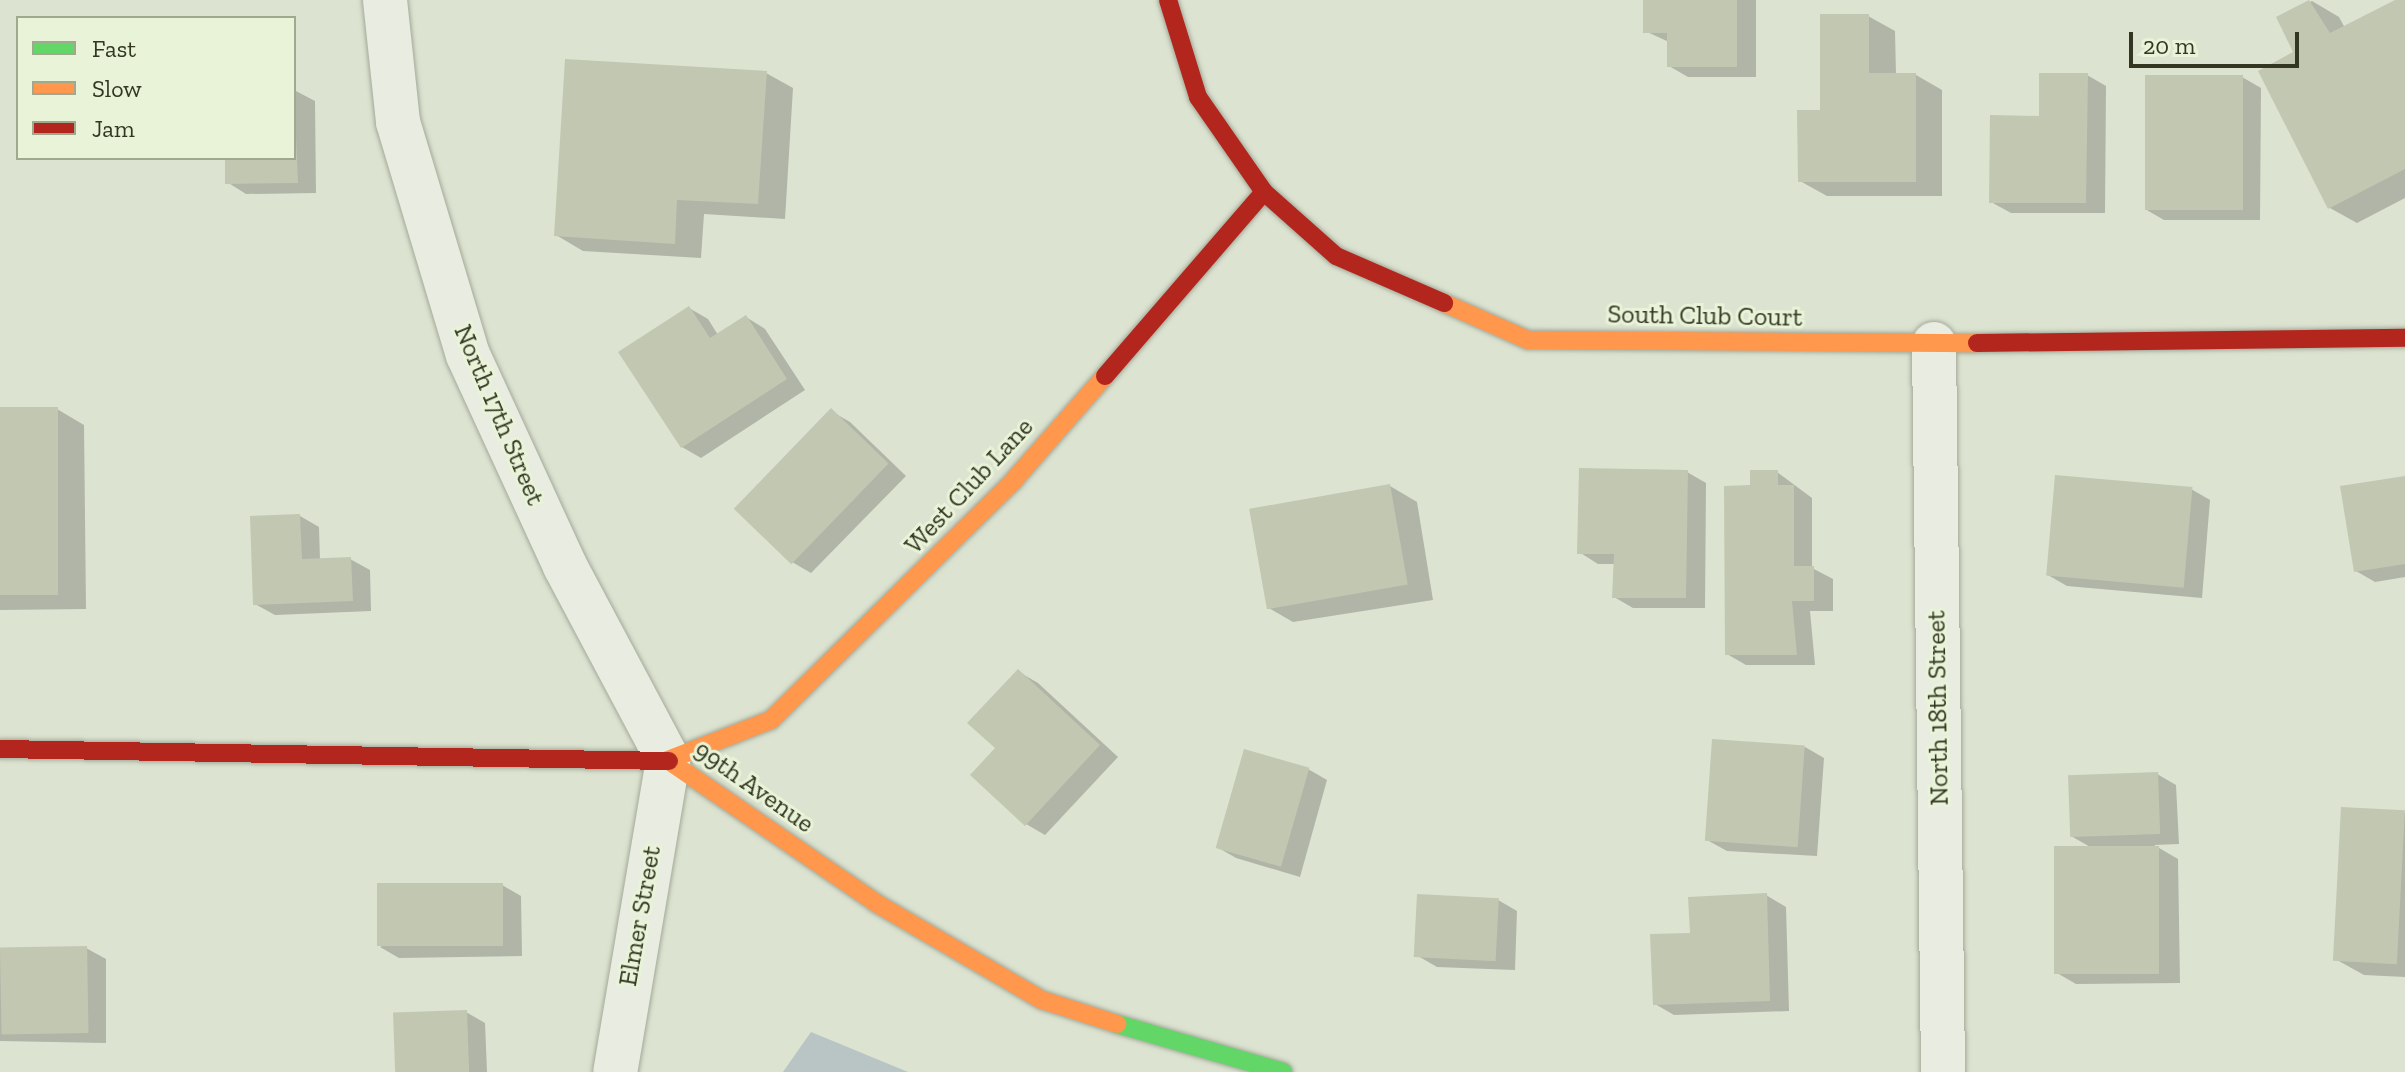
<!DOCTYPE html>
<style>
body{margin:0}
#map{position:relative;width:2405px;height:1072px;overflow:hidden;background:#dce3d1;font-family:"Zilla Slab",serif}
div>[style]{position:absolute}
.water>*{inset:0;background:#b9c4c4}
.shadow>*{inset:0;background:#0003}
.building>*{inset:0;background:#c2c7b2;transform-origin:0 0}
.roads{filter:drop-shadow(0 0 2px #a4a999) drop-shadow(0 0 2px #a4a999)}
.street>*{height:44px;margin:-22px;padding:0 22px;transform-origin:22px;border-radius:22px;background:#e8ece1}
.fast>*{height:18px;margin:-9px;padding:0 9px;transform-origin:9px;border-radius:9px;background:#63d668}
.slow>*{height:18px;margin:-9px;padding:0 9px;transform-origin:9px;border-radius:9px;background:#ff974d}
.jam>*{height:18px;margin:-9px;padding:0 9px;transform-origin:9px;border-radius:9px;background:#b3261e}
span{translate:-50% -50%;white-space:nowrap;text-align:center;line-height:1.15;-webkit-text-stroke:6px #e8f3d8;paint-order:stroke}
.street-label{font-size:26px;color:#333722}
.legend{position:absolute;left:16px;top:16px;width:280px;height:144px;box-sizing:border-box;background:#e8f3d8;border:2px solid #a0a88f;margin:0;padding:10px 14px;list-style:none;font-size:24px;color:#333722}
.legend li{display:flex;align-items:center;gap:16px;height:40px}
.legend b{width:40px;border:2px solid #a0a88f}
.scale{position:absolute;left:2129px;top:32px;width:170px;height:36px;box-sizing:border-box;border:4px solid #333722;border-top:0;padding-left:10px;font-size:24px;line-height:28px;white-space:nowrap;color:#333722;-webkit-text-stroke:6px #e8f3d8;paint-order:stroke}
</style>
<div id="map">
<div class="water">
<i style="clip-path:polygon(811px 1032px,908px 1072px,783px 1072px)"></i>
</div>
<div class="shadow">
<i style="clip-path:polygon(1645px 0,1756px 0,1756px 77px,1688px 77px,1669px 66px,1669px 42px,1645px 31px)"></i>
<i style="clip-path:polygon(2399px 0,2405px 0,2405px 198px,2357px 223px,2330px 208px,2296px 53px,2279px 18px,2312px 1px,2339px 17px,2345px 28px)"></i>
<i style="clip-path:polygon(1868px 16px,1895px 31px,1896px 75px,1916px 75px,1942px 90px,1942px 196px,1827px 196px,1800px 181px,1822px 112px)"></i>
<i style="clip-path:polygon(766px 73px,793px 88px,785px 219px,704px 214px,701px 258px,583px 251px,556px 235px)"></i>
<i style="clip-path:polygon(2087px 75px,2106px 86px,2105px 213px,2011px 213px,1991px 202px,2040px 118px)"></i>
<i style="clip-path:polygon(2242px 77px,2261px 88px,2260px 220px,2164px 220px,2145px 209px)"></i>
<i style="clip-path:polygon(294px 90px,315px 101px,316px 193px,246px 194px,227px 182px,227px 158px,294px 158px)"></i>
<i style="clip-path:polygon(689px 308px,708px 319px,718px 335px,746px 317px,765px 329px,805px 390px,701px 458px,682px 447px)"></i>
<i style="clip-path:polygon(57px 409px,84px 425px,86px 609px,0 610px,0 410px)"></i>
<i style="clip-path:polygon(831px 411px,850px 422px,906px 476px,811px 573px,792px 562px)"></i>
<i style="clip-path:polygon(1687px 472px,1706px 483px,1705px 608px,1633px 608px,1614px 597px,1615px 564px,1598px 564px,1579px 552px)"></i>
<i style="clip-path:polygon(1777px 472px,1812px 498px,1812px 568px,1833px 579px,1833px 611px,1810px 611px,1815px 665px,1746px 665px,1727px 654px,1752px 487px)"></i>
<i style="clip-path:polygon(2405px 478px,2405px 577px,2375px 582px,2356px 571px)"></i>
<i style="clip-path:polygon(1390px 486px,1417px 502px,1433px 600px,1293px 622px,1267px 607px)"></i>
<i style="clip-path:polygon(2191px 489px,2210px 500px,2202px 598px,2067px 586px,2048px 575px)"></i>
<i style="clip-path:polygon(300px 516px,319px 527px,320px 560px,350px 559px,370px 570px,371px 611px,275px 615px,255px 604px)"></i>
<i style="clip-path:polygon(1019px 672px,1038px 683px,1118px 757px,1045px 835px,1026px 824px,998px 748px)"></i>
<i style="clip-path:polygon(1805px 747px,1824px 758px,1817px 856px,1727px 851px,1707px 840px)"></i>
<i style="clip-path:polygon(1308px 769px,1327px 780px,1300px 877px,1236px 858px,1217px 847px)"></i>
<i style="clip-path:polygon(2157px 774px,2176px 785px,2179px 844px,2154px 845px,2178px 859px,2180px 983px,2076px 984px,2057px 973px,2092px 848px,2071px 836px)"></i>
<i style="clip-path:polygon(2405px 812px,2405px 977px,2364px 975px,2337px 960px)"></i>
<i style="clip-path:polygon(502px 885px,521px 896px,522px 956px,399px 958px,380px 947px)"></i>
<i style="clip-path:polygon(1766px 895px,1786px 907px,1789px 1011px,1674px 1015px,1655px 1004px,1692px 935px)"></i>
<i style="clip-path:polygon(1498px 900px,1517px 911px,1515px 970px,1437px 967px,1418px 956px)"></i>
<i style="clip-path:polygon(86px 948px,106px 959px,106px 1043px,0 1041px,0 949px)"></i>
<i style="clip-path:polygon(466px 1012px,485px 1023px,487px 1072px,396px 1072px)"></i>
</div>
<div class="building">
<i style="clip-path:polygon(1643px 0,1737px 0,1737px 67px,1667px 67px,1667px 33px,1643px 33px)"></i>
<i style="clip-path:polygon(2309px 0,2330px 33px,2395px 0,2405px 0,2405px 169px,2328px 209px,2258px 71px,2293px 52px,2276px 17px)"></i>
<i style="clip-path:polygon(1820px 14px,1869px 14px,1869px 73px,1916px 73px,1916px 182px,1798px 182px,1797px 110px,1820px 110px)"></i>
<i style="clip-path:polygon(565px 59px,767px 71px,758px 204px,677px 200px,675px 244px,554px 236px)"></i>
<i style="clip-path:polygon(2039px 73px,2088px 73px,2086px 203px,1989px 203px,1990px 115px,2039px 116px)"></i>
<i style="left:2145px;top:75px;width:98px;height:135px"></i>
<i style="clip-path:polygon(294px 88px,298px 183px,225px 184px,225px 158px,294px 158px)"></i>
<i style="clip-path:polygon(689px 306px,710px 338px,746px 315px,787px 379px,681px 448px,618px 352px)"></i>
<i style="left:58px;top:407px;width:188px;height:58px;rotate:90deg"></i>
<i style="left:831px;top:408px;width:80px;height:140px;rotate:44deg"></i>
<i style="clip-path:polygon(1579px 468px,1688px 470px,1686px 598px,1612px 598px,1614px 554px,1577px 554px)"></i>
<i style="clip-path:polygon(1750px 470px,1778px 470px,1778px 485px,1794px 485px,1794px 566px,1814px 566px,1814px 601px,1792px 601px,1797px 655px,1725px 655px,1724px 486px,1750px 485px)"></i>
<i style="left:2055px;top:475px;width:138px;height:101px;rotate:5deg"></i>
<i style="clip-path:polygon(2405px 476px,2405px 564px,2354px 572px,2340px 486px)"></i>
<i style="left:1390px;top:484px;width:102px;height:143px;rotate:80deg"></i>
<i style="clip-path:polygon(300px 514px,302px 559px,351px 557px,353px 601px,253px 605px,250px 516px)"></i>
<i style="clip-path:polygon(1018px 669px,1100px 745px,1025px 826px,970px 775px,995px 748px,967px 723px)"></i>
<i style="left:1712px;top:739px;width:93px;height:102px;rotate:4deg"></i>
<i style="left:1244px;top:749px;width:68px;height:103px;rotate:16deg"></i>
<i style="left:2158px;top:772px;width:62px;height:90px;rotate:88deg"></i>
<i style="left:2341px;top:807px;width:64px;height:154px;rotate:3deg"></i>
<i style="left:2054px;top:846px;width:105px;height:128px"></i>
<i style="left:503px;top:883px;width:63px;height:126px;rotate:90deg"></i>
<i style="clip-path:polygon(1767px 893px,1770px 1001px,1653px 1005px,1650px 934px,1690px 933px,1688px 897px)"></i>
<i style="left:1417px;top:894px;width:82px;height:63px;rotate:3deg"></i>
<i style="left:87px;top:946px;width:87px;height:87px;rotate:89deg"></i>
<i style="left:467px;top:1010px;width:62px;height:74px;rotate:88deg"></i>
</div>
<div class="roads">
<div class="street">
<i style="left:385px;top:0;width:123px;rotate:83.9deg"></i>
<i style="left:398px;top:122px;width:243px;rotate:73.3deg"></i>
<i style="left:468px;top:355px;width:232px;rotate:65.3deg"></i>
<i style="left:565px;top:566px;width:220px;rotate:62deg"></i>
<i style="left:668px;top:760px;width:316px;rotate:99.6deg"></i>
<i style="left:1934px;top:344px;width:728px;rotate:89.29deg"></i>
</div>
<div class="fast">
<i style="left:1117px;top:1024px;width:173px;rotate:16.1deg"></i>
</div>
<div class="slow">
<i style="left:1444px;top:303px;width:92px;rotate:23.8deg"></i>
<i style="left:1528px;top:340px;width:449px;rotate:0.4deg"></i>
<i style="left:668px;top:760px;width:110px;rotate:-21.2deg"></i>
<i style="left:771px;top:720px;width:342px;rotate:-44.6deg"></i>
<i style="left:1014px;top:480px;width:138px;rotate:-48.8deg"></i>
<i style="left:669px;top:761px;width:251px;rotate:34.4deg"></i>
<i style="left:876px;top:903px;width:192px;rotate:30.3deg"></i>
<i style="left:1042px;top:1000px;width:79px;rotate:17.7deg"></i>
</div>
<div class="jam">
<i style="left:1168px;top:0;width:102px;rotate:72.8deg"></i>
<i style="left:1198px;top:97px;width:116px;rotate:55.2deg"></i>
<i style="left:1264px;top:192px;width:96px;rotate:41.6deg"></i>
<i style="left:1336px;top:256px;width:118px;rotate:23.5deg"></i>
<i style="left:1977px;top:343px;width:428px;rotate:-0.7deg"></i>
<i style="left:1105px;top:376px;width:243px;rotate:-49.2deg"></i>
<i style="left:0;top:749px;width:669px;rotate:1.03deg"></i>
</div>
</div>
<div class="street-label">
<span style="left:1705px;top:316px;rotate:1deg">South Club Court</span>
<span style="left:499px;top:415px;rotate:67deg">North 17th Street</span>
<span style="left:969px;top:486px;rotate:-47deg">West Club Lane</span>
<span style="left:1938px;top:708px;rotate:-91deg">North 18th Street</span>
<span style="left:754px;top:787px;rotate:35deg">99th Avenue</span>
<span style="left:640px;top:916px;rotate:-80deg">Elmer Street</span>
</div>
<ul class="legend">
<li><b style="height:10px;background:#63d668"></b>Fast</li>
<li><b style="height:10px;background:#ff974d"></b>Slow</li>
<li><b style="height:10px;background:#b3261e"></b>Jam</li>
</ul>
<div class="scale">20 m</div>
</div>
